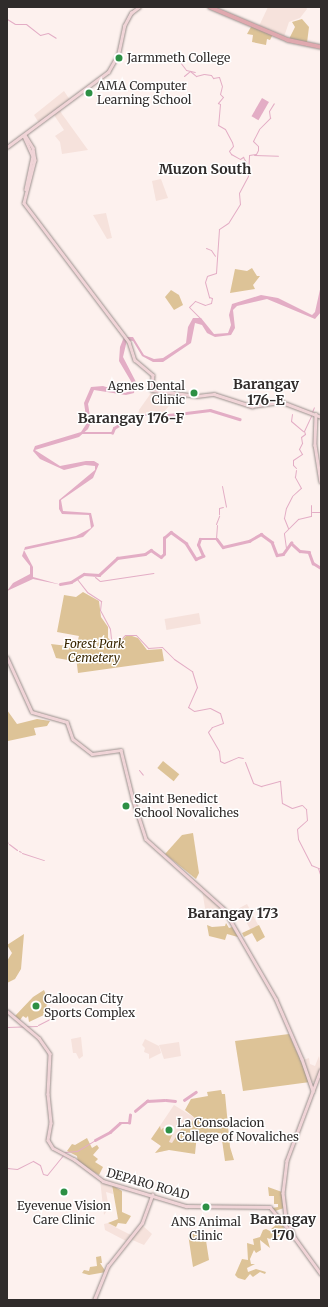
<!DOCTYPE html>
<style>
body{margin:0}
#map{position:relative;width:328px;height:1307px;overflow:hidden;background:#fdf1ee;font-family:Merriweather,serif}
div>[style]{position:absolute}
.built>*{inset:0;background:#f6e2dc;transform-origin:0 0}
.green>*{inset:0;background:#ddc397;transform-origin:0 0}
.water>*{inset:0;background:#e3adc5;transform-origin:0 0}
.stream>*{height:1px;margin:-0.5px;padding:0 0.5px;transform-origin:0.5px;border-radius:0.5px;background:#e3adc5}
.river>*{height:2.5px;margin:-1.25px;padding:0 1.25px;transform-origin:1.25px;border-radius:1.25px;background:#e3adc5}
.roads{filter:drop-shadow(0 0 1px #9c928f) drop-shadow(0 0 1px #9c928f)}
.secondary>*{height:2.5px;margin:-1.25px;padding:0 1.25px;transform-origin:1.25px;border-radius:1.25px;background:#f0d4d7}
.primary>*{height:3.5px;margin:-1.75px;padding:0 1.75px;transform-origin:1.75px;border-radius:1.75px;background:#e0a9af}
.dots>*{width:11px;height:11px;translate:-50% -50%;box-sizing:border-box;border:2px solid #fff;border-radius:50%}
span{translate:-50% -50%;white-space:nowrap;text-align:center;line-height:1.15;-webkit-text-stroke:3px #fff;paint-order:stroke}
.poi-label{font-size:12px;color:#302c2b}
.left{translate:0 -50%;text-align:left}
.right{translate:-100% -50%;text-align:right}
.park-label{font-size:12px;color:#392600;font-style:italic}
.street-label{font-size:12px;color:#302c2b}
.quarter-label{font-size:14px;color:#302c2b;font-weight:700}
.frame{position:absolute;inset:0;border:8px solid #302c2b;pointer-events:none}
</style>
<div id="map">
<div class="built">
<i style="clip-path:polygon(268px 7px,306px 7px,307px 9px,300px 18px,289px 22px,284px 37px,259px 26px)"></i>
<i style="clip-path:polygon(64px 91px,70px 100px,39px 123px,34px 115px)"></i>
<i style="clip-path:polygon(60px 110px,62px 114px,88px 150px,62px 154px,60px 142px,55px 136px,64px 130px,54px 115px)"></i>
<i style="clip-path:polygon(161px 179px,168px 198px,156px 201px,152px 181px)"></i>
<i style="clip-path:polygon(106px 213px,112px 238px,107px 239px,93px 215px)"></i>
<i style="clip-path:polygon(154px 392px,173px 394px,174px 400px,163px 413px,138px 415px,139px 410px,151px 393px)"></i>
<i style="left:199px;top:613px;width:11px;height:35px;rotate:80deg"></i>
<i style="clip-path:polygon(202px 890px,224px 910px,206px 914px)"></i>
<i style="left:247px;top:904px;width:24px;height:9px;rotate:62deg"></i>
<i style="clip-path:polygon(81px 1037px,83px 1056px,79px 1059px,76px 1053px,73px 1053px,71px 1039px)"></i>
<i style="clip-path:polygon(145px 1039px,159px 1046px,161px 1053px,149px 1059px,149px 1054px,144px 1052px,145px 1048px,142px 1045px)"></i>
<i style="clip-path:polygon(179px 1042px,181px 1056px,164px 1059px,159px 1045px)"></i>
<i style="clip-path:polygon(319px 1056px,321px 1067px,315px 1082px,312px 1082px,303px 1060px,309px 1058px,310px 1064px,315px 1066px)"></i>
<i style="clip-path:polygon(174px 1105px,195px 1118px,189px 1126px,185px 1123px,168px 1150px,155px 1153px,161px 1146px,151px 1139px)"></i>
<i style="clip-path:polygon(100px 1180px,112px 1185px,113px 1194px,106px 1192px,109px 1208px,104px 1215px)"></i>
<i style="clip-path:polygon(108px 1223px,117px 1228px,131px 1235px,126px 1241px,105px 1230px,104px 1224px)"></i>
<i style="clip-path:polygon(142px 1225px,152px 1234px,144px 1245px,130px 1239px)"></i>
</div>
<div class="green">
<i style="clip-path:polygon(302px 19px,309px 27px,307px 43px,289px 39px,295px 27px,292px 22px)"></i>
<i style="clip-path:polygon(252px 25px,273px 34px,270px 40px,267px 39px,266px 45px,252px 42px,253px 35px,247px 34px)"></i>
<i style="clip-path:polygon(252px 268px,257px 276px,260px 276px,253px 285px,255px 289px,230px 293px,235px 269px,247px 271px)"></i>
<i style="clip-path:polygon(171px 290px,179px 295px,183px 305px,174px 310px,165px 297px)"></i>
<i style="clip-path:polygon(83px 592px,99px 601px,101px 617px,108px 627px,108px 638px,114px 643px,119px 643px,126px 636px,132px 636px,138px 638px,147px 650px,162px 649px,164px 661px,78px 673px,76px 657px,68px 660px,56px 658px,51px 644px,76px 647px,79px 636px,57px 632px,64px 595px,76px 597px)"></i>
<i style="clip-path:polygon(7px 710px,17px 724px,37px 719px,50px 721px,47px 726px,34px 728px,36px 735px,8px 741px)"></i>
<i style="left:163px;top:761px;width:21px;height:9px;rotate:39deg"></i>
<i style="clip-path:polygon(193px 833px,199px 873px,196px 879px,165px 854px,182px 835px)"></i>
<i style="clip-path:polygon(226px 923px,229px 928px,232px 927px,238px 937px,227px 934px,225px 940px,209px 936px,207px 925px,212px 927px,225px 926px)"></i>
<i style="clip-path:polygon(259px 925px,265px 937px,257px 942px,252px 933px,244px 937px,242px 933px)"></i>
<i style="clip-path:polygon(24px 934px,21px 969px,15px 979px,7px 983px,7px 961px,12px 953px,7px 945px)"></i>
<i style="clip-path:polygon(44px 990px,47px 997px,46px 1014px,29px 1022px,28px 1016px,26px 1018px,23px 1016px,20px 1020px,15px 1016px,33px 997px)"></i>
<i style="clip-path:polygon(289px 1034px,310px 1082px,243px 1091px,235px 1041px)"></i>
<i style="clip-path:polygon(221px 1090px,222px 1094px,225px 1094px,230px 1147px,234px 1160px,225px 1161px,221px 1133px,197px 1134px,195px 1154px,169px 1150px,155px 1153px,161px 1146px,151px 1139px,160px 1126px,161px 1130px,163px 1128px,173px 1133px,169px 1142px,172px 1143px,185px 1123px,189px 1126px,195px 1118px,185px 1110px,191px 1099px,208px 1096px,207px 1092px)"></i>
<i style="clip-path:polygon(87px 1138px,92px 1148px,97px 1145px,99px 1148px,93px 1155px,98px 1159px,95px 1162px,103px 1167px,99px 1175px,78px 1163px,77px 1156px,67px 1151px,72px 1144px,75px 1145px)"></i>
<i style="clip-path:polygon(112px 1185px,122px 1191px,122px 1212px,131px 1216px,126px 1224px,118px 1223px,116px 1227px,108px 1223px,118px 1219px)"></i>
<i style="clip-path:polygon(268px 1187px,282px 1192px,284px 1208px,275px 1211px,272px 1208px,278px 1207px,278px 1204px,274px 1204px,274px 1196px,269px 1196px)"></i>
<i style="clip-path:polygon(276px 1225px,283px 1225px,285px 1232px,274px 1240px,267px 1238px,270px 1248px,260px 1240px,261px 1250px,256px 1253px,254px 1250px,250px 1259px,251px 1264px,255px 1264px,247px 1268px,248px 1272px,256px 1269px,266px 1272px,265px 1274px,260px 1272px,253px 1277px,250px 1274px,245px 1280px,238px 1278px,235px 1275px,242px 1259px,248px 1260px,247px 1243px,254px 1245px,253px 1239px,260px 1237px,263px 1230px,266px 1229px,272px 1232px,271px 1229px)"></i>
<i style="clip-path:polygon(188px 1234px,205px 1234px,209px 1260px,193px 1267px)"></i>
<i style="clip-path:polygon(101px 1256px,102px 1263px,100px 1263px,106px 1272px,89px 1275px,82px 1273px,84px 1270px,89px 1271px,90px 1267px,97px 1266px,96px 1257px)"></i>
</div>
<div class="water">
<i style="left:262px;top:98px;width:8px;height:21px;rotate:30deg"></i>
<i style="clip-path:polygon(321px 285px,321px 312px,315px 319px,267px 299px,237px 306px,233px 310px,235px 328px,231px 335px,215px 337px,207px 333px,202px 325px,195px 323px,191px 343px,163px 362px,153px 362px,142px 356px,133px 341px,127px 340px,123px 357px,136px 382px,134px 393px,126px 395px,94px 390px,88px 404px,91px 422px,88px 429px,79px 437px,35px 450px,60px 466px,86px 461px,94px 461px,99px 464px,93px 478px,61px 500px,63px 511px,91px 513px,94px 526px,83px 537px,24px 550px,33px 567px,33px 577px,62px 585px,33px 579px,7px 591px,13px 583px,30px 574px,30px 566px,22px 556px,25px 547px,76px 536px,91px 528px,89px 515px,62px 514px,59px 509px,59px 500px,95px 470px,95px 466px,85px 465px,64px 470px,40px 459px,33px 451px,35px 446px,81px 432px,87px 423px,84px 403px,91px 387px,103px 386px,125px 393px,130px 391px,132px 383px,119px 361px,120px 347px,124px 337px,133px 337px,144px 355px,154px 359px,163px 358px,186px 343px,188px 327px,193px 318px,201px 318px,214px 334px,228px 333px,231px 325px,229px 315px,232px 304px,261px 295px,278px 298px,312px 315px,315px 312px)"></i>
</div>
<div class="stream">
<i style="left:7px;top:19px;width:9px;rotate:32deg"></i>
<i style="left:15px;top:24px;width:11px"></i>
<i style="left:26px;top:24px;width:18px;rotate:38deg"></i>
<i style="left:40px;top:35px;width:8px;rotate:-14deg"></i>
<i style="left:48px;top:33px;width:9px;rotate:32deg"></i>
<i style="left:174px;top:54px;width:20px;rotate:53deg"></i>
<i style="left:186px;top:70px;width:9px;rotate:13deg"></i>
<i style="left:184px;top:76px;width:8px;rotate:-40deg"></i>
<i style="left:190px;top:71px;width:8px;rotate:40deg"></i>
<i style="left:196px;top:76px;width:8px;rotate:-14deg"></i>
<i style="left:204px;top:74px;width:7px;rotate:8deg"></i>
<i style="left:211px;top:75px;width:4px;rotate:56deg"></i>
<i style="left:213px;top:78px;width:6px;rotate:-9deg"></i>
<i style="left:219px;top:77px;width:9px;rotate:72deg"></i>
<i style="left:222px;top:86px;width:8px;rotate:104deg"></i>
<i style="left:220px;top:94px;width:4px;rotate:45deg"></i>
<i style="left:223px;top:97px;width:8px;rotate:130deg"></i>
<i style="left:218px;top:103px;width:2px;rotate:27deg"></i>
<i style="left:220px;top:104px;width:21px;rotate:95deg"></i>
<i style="left:218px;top:125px;width:8px;rotate:30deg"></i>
<i style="left:225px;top:129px;width:15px;rotate:62deg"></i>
<i style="left:232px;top:142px;width:4px;rotate:76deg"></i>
<i style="left:233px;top:146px;width:6px;rotate:129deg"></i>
<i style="left:229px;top:151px;width:4px;rotate:56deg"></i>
<i style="left:231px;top:154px;width:10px;rotate:29deg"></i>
<i style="left:240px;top:159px;width:4px;rotate:-34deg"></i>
<i style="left:243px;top:157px;width:6px;rotate:59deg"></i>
<i style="left:246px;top:162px;width:14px;rotate:82deg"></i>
<i style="left:248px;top:176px;width:19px;rotate:118deg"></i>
<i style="left:239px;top:193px;width:11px;rotate:85deg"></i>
<i style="left:240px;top:204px;width:22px;rotate:122deg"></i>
<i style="left:228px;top:223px;width:11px;rotate:146deg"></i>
<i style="left:219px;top:229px;width:44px;rotate:93.9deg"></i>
<i style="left:216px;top:273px;width:9px;rotate:162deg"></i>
<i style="left:207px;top:276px;width:6px;rotate:108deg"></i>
<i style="left:205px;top:282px;width:16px;rotate:75deg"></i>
<i style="left:209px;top:297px;width:3px;rotate:18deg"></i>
<i style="left:212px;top:298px;width:5px;rotate:101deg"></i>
<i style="left:211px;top:303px;width:6px;rotate:162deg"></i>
<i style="left:205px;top:305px;width:11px;rotate:-158deg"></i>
<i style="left:195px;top:301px;width:8px;rotate:135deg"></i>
<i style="left:189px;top:307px;width:16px;rotate:45deg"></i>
<i style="left:254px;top:155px;width:24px;rotate:2deg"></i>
<i style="left:248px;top:175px;width:20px;rotate:-87deg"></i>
<i style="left:249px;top:155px;width:7px;rotate:-8deg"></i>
<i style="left:256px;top:154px;width:4px;rotate:-63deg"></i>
<i style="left:258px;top:150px;width:4px;rotate:-90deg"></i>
<i style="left:258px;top:146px;width:7px;rotate:-135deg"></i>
<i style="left:253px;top:141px;width:13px;rotate:-63deg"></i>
<i style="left:259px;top:129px;width:16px;rotate:-45deg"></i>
<i style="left:270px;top:118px;width:7px;rotate:-98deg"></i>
<i style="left:269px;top:111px;width:9px;rotate:-58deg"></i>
<i style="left:206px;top:248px;width:5px;rotate:22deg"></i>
<i style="left:211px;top:250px;width:7px;rotate:56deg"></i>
<i style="left:312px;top:412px;width:5px;rotate:-68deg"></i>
<i style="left:292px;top:414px;width:7px;rotate:98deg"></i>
<i style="left:291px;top:421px;width:16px;rotate:40deg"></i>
<i style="left:296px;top:468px;width:4px;rotate:-135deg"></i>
<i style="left:293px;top:465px;width:5px;rotate:-90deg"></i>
<i style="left:293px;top:460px;width:11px;rotate:-34deg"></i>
<i style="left:302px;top:454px;width:6px;rotate:-121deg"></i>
<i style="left:299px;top:449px;width:7px;rotate:-63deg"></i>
<i style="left:302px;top:443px;width:6px;rotate:-99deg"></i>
<i style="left:301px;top:437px;width:5px;rotate:-37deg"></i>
<i style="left:305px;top:434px;width:3px;rotate:-108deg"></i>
<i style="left:304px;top:431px;width:17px;rotate:-65deg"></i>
<i style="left:222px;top:486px;width:21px;rotate:79deg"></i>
<i style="left:312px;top:512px;width:9px"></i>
<i style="left:219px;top:514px;width:6px;rotate:-90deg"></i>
<i style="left:219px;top:508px;width:4px;rotate:-14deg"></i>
<i style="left:216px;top:524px;width:9px;rotate:-69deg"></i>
<i style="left:288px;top:528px;width:11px;rotate:-112deg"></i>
<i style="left:284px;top:518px;width:10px;rotate:-79deg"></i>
<i style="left:286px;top:508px;width:13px;rotate:-63deg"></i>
<i style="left:292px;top:496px;width:12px;rotate:-42deg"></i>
<i style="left:301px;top:488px;width:13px;rotate:-119deg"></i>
<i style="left:295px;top:477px;width:7px;rotate:-82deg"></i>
<i style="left:216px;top:539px;width:14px;rotate:-86deg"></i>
<i style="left:286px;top:548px;width:15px;rotate:-98deg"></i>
<i style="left:284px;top:533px;width:20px;rotate:-45deg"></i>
<i style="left:298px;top:519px;width:13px;rotate:-13deg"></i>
<i style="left:311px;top:516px;width:11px;rotate:-90deg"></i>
<i style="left:93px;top:575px;width:1px;rotate:45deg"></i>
<i style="left:95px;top:577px;width:6px;rotate:39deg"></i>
<i style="left:100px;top:581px;width:54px;rotate:-8.6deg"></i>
<i style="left:77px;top:579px;width:16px;rotate:52deg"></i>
<i style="left:87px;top:592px;width:17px;rotate:33deg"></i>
<i style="left:101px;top:601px;width:9px;rotate:96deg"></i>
<i style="left:100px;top:610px;width:21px;rotate:62deg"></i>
<i style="left:110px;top:629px;width:10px;rotate:84deg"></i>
<i style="left:111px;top:639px;width:8px;rotate:23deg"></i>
<i style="left:118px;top:642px;width:10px;rotate:-45deg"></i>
<i style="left:125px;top:635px;width:11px"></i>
<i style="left:136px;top:635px;width:18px;rotate:47deg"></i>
<i style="left:148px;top:648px;width:14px;rotate:-4deg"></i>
<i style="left:162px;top:647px;width:17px;rotate:45deg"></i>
<i style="left:174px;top:659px;width:22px;rotate:34deg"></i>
<i style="left:192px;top:671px;width:17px;rotate:73deg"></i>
<i style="left:197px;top:687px;width:22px;rotate:114deg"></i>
<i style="left:188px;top:707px;width:7px;rotate:34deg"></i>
<i style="left:194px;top:711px;width:16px;rotate:-11deg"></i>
<i style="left:210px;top:708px;width:11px;rotate:27deg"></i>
<i style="left:220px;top:713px;width:10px;rotate:73deg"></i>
<i style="left:223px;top:723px;width:12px;rotate:160deg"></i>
<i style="left:212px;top:727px;width:6px;rotate:129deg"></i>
<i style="left:208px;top:732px;width:22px;rotate:60deg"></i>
<i style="left:219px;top:751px;width:10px;rotate:84deg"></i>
<i style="left:220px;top:761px;width:4px;rotate:27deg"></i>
<i style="left:224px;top:763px;width:15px;rotate:-23deg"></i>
<i style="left:238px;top:757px;width:5px;rotate:11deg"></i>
<i style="left:245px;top:762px;width:22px;rotate:69deg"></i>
<i style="left:253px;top:783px;width:9px;rotate:21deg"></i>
<i style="left:261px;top:786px;width:20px;rotate:-15deg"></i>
<i style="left:280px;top:781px;width:22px;rotate:85deg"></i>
<i style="left:282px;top:803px;width:11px;rotate:27deg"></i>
<i style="left:292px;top:808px;width:10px;rotate:-17deg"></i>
<i style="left:302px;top:805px;width:6px;rotate:45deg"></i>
<i style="left:306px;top:809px;width:11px;rotate:85deg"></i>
<i style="left:307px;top:820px;width:13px;rotate:138deg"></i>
<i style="left:297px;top:829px;width:10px;rotate:84deg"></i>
<i style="left:298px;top:839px;width:29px;rotate:63deg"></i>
<i style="left:311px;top:865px;width:11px;rotate:22deg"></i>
<i style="left:139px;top:770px;width:6px;rotate:51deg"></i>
<i style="left:7px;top:842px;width:1px;rotate:45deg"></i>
<i style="left:9px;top:844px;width:10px;rotate:37deg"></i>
<i style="left:19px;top:851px;width:2px;rotate:27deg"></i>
<i style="left:22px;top:853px;width:23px;rotate:18deg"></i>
<i style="left:318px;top:868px;width:9px;rotate:72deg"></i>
<i style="left:321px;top:885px;width:4px;rotate:90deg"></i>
<i style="left:38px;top:1025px;width:39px;rotate:-27deg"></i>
<i style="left:7px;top:1027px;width:30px;rotate:-2deg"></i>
<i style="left:65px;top:1152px;width:12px;rotate:-5deg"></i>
<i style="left:77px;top:1151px;width:21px;rotate:-31deg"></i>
<i style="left:7px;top:1168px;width:10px;rotate:6deg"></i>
<i style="left:17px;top:1169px;width:18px;rotate:-27deg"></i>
<i style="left:33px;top:1161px;width:8px;rotate:30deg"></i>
<i style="left:40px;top:1165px;width:9px;rotate:72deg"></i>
<i style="left:43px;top:1174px;width:4px;rotate:14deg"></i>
<i style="left:47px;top:1175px;width:26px;rotate:-51deg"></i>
</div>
<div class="river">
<i style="left:178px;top:414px;width:32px;rotate:-7deg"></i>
<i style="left:210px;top:410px;width:31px;rotate:17deg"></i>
<i style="left:143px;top:415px;width:5px"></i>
<i style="left:148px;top:415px;width:5px"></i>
<i style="left:153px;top:415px;width:9px;rotate:-6deg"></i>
<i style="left:168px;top:415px;width:9px;rotate:-6deg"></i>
<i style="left:125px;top:421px;width:8px;rotate:-45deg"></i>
<i style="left:131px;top:415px;width:5px;rotate:11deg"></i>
<i style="left:82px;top:433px;width:30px"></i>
<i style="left:112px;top:433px;width:5px;rotate:-68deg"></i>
<i style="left:114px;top:428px;width:12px;rotate:-31deg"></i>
<i style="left:60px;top:584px;width:11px;rotate:-10deg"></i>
<i style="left:71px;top:582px;width:15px;rotate:-32deg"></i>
<i style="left:84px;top:574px;width:15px;rotate:4deg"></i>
<i style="left:99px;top:575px;width:25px;rotate:-43deg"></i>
<i style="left:117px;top:558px;width:28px;rotate:-8deg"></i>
<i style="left:145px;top:554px;width:7px;rotate:-34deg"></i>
<i style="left:151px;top:550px;width:12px;rotate:35deg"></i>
<i style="left:161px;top:557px;width:4px;rotate:-45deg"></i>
<i style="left:164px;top:554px;width:16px;rotate:-90deg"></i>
<i style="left:164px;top:538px;width:9px;rotate:-41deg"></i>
<i style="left:171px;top:532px;width:19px;rotate:36deg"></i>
<i style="left:186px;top:543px;width:19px;rotate:58deg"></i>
<i style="left:196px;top:559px;width:8px;rotate:-23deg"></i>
<i style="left:203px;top:556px;width:12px;rotate:-114deg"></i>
<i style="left:198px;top:545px;width:6px;rotate:-72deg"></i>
<i style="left:200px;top:539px;width:17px"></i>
<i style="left:217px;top:539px;width:10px;rotate:53deg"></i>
<i style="left:223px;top:547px;width:27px;rotate:-13deg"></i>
<i style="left:249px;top:541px;width:14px;rotate:-30deg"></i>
<i style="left:261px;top:534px;width:14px;rotate:36deg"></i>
<i style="left:272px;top:542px;width:14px;rotate:69deg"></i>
<i style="left:277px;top:555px;width:6px;rotate:-9deg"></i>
<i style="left:283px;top:554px;width:14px;rotate:-54deg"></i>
<i style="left:291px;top:543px;width:12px;rotate:42deg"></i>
<i style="left:300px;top:551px;width:9px;rotate:6deg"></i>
<i style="left:309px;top:552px;width:12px;rotate:70deg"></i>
<i style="left:313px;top:563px;width:9px;rotate:32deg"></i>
<i style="left:166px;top:1100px;width:9px;rotate:6deg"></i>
<i style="left:184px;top:1100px;width:14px;rotate:-34deg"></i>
<i style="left:135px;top:1111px;width:16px;rotate:-40deg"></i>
<i style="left:147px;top:1101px;width:17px;rotate:-3deg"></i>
<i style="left:95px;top:1140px;width:17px;rotate:-28deg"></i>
<i style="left:110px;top:1132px;width:13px;rotate:-42deg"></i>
<i style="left:120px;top:1123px;width:9px"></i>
<i style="left:129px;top:1123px;width:8px;rotate:-83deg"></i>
</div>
<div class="roads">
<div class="secondary">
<i style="left:25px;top:135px;width:15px;rotate:58deg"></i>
<i style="left:33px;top:148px;width:12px;rotate:81deg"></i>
<i style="left:35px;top:160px;width:44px;rotate:104.3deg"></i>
<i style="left:24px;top:203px;width:174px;rotate:52.9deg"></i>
<i style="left:129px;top:342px;width:19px;rotate:72deg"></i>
<i style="left:135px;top:360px;width:23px;rotate:40deg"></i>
<i style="left:153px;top:375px;width:15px;rotate:94deg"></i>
<i style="left:152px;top:390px;width:45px;rotate:7.6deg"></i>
<i style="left:197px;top:396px;width:17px;rotate:-7deg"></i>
<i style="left:214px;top:394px;width:40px;rotate:18deg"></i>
<i style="left:252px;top:406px;width:30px;rotate:-8deg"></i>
<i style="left:282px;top:402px;width:42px;rotate:21deg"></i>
<i style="left:24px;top:136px;width:22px;rotate:66deg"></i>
<i style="left:33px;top:156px;width:34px;rotate:102deg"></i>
<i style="left:7px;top:147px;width:126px;rotate:-36.6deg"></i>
<i style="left:108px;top:72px;width:20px;rotate:-60deg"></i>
<i style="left:118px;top:55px;width:30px;rotate:-78deg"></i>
<i style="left:124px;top:26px;width:15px;rotate:-62deg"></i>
<i style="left:131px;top:13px;width:10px;rotate:-37deg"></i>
<i style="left:316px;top:414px;width:31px;rotate:92deg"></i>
<i style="left:315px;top:445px;width:37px;rotate:81deg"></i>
<i style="left:7px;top:657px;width:60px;rotate:65.6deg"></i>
<i style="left:32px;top:712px;width:36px;rotate:16deg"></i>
<i style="left:67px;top:722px;width:18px;rotate:71deg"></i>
<i style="left:73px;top:739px;width:24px;rotate:38deg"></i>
<i style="left:92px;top:754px;width:29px;rotate:-8deg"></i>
<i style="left:121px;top:750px;width:50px;rotate:76.2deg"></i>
<i style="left:133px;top:799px;width:42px;rotate:72deg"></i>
<i style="left:146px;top:839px;width:105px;rotate:41.9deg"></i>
<i style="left:224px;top:909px;width:104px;rotate:60deg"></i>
<i style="left:276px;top:999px;width:65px;rotate:66.6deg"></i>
<i style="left:302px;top:1059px;width:34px;rotate:71deg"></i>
<i style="left:7px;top:1011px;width:42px;rotate:40.2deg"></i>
<i style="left:39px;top:1038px;width:19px;rotate:55deg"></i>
<i style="left:50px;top:1054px;width:40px;rotate:92.9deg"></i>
<i style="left:48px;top:1094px;width:29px;rotate:84deg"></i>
<i style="left:51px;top:1123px;width:17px;rotate:100deg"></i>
<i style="left:48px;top:1140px;width:9px;rotate:58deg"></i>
<i style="left:53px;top:1148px;width:24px;rotate:28deg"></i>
<i style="left:74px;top:1159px;width:36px;rotate:37deg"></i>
<i style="left:103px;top:1181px;width:87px;rotate:16.8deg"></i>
<i style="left:186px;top:1206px;width:84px;rotate:0.7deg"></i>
<i style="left:270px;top:1207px;width:34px;rotate:50deg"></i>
<i style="left:321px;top:1070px;width:97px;rotate:110.5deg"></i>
<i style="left:287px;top:1161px;width:32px;rotate:97deg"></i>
<i style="left:283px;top:1193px;width:23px;rotate:83deg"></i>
<i style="left:286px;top:1216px;width:24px;rotate:68deg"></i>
<i style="left:295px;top:1238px;width:44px;rotate:54.2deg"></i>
<i style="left:94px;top:1300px;width:37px;rotate:-68deg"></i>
<i style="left:108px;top:1266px;width:55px;rotate:-51.7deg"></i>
<i style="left:142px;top:1223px;width:30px;rotate:-70deg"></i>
</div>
<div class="primary">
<i style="left:210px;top:7px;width:85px;rotate:22.9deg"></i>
<i style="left:288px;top:40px;width:34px;rotate:12deg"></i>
</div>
</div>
<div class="dots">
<i style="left:119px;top:58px;background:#2d9045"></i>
<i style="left:89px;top:93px;background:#2d9045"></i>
<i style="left:194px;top:393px;background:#2d9045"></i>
<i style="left:126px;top:806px;background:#2d9045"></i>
<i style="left:36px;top:1006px;background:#2d9045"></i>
<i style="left:169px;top:1130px;background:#2d9045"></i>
<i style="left:64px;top:1192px;background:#2d9045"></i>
<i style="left:206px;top:1207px;background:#2d9045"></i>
</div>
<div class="poi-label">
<span class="left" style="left:127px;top:58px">Jarmmeth College</span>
<span class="left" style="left:97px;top:93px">AMA Computer<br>Learning School</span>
<span class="right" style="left:185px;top:393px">Agnes Dental<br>Clinic</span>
<span class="left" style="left:134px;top:806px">Saint Benedict<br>School Novaliches</span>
<span class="left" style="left:44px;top:1006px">Caloocan City<br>Sports Complex</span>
<span class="left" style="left:177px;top:1130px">La Consolacion<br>College of Novaliches</span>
<span style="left:64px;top:1213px">Eyevenue Vision<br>Care Clinic</span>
<span style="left:206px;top:1229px">ANS Animal<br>Clinic</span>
</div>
<div class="park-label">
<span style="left:94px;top:651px">Forest Park<br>Cemetery</span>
</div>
<div class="street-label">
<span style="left:148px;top:1184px;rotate:16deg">DEPARO ROAD</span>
</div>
<div class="quarter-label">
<span style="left:205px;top:169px">Muzon South</span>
<span style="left:266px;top:392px">Barangay<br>176-E</span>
<span style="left:131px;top:418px">Barangay 176-F</span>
<span style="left:233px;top:913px">Barangay 173</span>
<span style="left:283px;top:1227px">Barangay<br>170</span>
</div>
<div class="frame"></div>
</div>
